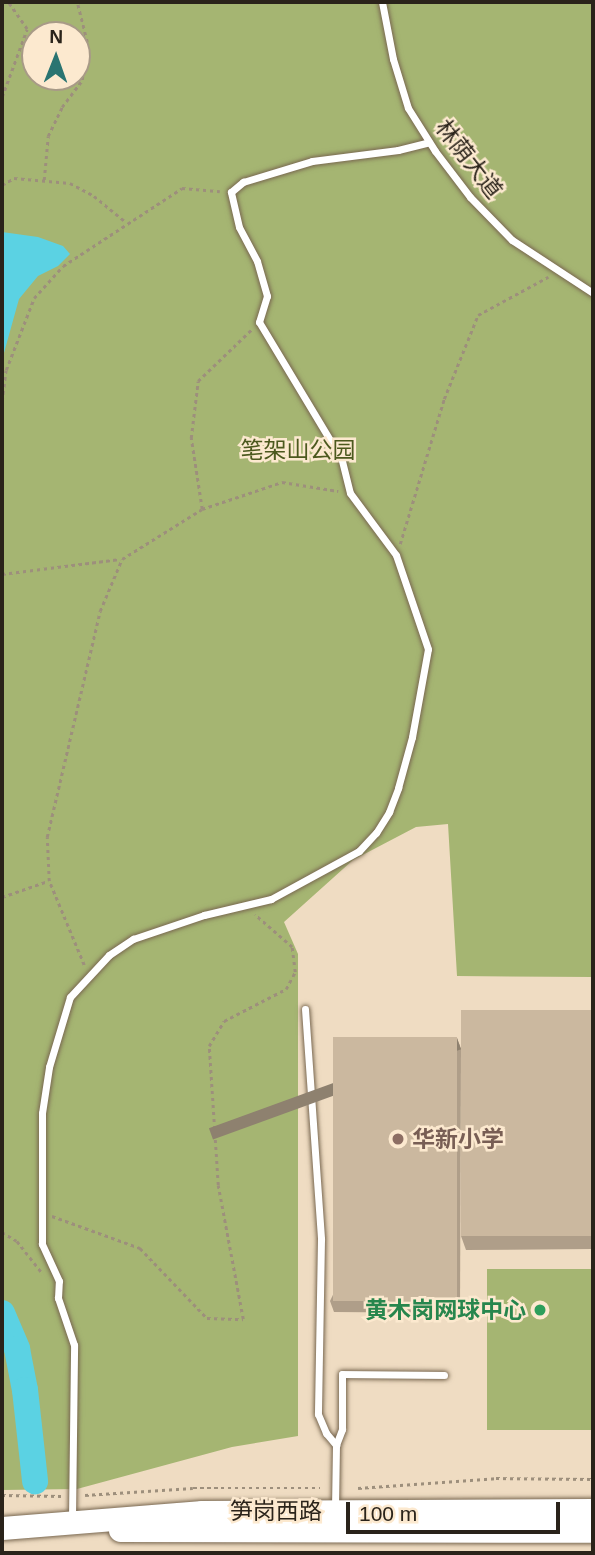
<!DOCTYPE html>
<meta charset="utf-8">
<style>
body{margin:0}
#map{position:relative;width:595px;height:1555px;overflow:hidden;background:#efdcc2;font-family:Arial,"Noto Sans SC",sans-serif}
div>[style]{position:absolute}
.green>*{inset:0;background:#a5b572;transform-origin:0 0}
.water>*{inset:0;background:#5bd2e3}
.river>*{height:26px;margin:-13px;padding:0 13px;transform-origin:13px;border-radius:13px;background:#5bd2e3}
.path>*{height:2.5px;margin-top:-1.25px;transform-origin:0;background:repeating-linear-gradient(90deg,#9d8f7c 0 3.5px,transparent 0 7px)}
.roads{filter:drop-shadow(0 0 2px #796851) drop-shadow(0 0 2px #796851)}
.lane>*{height:7px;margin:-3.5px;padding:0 3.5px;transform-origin:3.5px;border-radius:3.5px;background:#fff}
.primary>*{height:23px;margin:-11.5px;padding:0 11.5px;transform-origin:11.5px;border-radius:11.5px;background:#fff}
.wall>*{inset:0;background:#af9e89}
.shaded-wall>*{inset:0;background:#8e816f;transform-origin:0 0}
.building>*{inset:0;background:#cbb89f;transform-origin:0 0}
.dots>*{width:19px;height:19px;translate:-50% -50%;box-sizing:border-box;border:4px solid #fce9cf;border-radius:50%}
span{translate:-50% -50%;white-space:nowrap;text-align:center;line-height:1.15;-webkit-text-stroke:5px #fce9cf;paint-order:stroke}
.street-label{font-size:23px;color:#2a231a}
.park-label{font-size:23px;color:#4c591e}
.education-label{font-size:23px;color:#785e54;font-weight:700}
.left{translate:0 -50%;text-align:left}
.leisure-label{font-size:23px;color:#27864d;font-weight:700}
.right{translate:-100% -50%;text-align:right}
.frame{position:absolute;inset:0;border:4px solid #2a231a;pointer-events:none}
.north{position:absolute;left:21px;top:21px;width:70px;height:70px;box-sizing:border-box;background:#fce9cf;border:2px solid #a89a87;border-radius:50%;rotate:1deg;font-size:19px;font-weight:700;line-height:28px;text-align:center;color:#2a231a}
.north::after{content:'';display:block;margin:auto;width:24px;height:32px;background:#2a7471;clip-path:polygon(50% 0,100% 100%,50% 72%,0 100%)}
.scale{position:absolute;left:346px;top:1502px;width:214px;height:32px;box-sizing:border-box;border:4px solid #2a231a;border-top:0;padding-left:9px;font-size:21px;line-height:24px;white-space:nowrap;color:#2a231a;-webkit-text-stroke:5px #fce9cf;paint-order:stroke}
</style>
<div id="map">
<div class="green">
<i style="clip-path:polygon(evenodd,2px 2px,593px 2px,593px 977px,457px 976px,448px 824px,416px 827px,353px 860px,284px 922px,298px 954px,298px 1436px,232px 1447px,77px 1489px,2px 1490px,2px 2px,35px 35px,77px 35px,77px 77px,35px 77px,35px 35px)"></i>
<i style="left:593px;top:1269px;width:161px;height:106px;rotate:90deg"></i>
</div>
<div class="water">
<i style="clip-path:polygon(2px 232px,38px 237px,63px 246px,70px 254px,58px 266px,38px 276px,19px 299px,2px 360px)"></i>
</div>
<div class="river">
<i style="left:2px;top:1313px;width:39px;rotate:67deg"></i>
<i style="left:17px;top:1349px;width:42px;rotate:79deg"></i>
<i style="left:25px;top:1390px;width:92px;rotate:83.7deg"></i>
</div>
<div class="path">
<i style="left:2px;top:97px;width:72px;rotate:-69.8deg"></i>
<i style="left:27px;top:29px;width:33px;rotate:-125deg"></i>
<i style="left:44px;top:180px;width:44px;rotate:-84.8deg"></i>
<i style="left:48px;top:136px;width:32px;rotate:-64deg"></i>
<i style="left:62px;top:107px;width:34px;rotate:-53deg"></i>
<i style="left:82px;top:80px;width:38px;rotate:-83deg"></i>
<i style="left:87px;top:42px;width:41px;rotate:-104deg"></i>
<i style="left:2px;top:185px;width:14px;rotate:-30deg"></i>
<i style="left:14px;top:178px;width:56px;rotate:5.1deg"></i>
<i style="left:70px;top:183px;width:27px;rotate:28deg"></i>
<i style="left:94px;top:196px;width:41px;rotate:39.1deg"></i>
<i style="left:2px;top:401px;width:31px;rotate:-83deg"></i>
<i style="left:6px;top:370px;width:77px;rotate:-68.7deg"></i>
<i style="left:34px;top:298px;width:43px;rotate:-47.8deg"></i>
<i style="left:63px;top:266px;width:142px;rotate:-33.2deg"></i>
<i style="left:182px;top:188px;width:38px;rotate:5deg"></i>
<i style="left:202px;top:509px;width:72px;rotate:-98.8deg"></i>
<i style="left:191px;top:438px;width:57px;rotate:-83deg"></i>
<i style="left:198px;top:381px;width:74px;rotate:-43.9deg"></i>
<i style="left:400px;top:544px;width:152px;rotate:-73.1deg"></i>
<i style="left:444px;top:399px;width:91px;rotate:-68deg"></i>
<i style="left:478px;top:315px;width:80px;rotate:-28.5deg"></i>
<i style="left:2px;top:574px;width:119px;rotate:-7.2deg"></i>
<i style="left:2px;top:897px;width:49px;rotate:-19.2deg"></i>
<i style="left:84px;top:965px;width:91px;rotate:-112.6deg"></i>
<i style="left:49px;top:881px;width:44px;rotate:-92.6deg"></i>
<i style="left:47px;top:837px;width:232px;rotate:-76.8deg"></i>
<i style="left:100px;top:611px;width:56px;rotate:-67.1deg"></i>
<i style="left:122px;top:559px;width:94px;rotate:-32deg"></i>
<i style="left:202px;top:509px;width:84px;rotate:-18.6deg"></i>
<i style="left:282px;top:482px;width:57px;rotate:9.1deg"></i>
<i style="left:52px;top:1216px;width:94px;rotate:20deg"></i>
<i style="left:140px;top:1248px;width:97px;rotate:46.3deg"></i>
<i style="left:207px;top:1318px;width:36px;rotate:2deg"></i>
<i style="left:243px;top:1319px;width:136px;rotate:-100.6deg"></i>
<i style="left:218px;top:1185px;width:139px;rotate:-93.7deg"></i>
<i style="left:209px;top:1046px;width:29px;rotate:-59deg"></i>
<i style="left:224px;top:1021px;width:70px;rotate:-27.3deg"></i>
<i style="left:286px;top:989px;width:19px;rotate:-62deg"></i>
<i style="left:295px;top:972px;width:25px;rotate:-97deg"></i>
<i style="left:292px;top:947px;width:49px;rotate:-139.1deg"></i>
<i style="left:2px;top:1232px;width:17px;rotate:31deg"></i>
<i style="left:17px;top:1241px;width:42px;rotate:51.8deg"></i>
<i style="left:358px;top:1488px;width:138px;rotate:-4.1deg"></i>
<i style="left:496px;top:1478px;width:97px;rotate:0.6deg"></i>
<i style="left:2px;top:1495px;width:59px;rotate:1deg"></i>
<i style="left:85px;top:1495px;width:108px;rotate:-3.7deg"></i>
<i style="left:193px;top:1488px;width:127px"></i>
</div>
<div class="roads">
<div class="lane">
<i style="left:382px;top:2px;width:58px;rotate:79.1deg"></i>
<i style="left:393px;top:59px;width:51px;rotate:73deg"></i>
<i style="left:408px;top:108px;width:51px;rotate:57.9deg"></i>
<i style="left:435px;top:151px;width:58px;rotate:52.7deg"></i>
<i style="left:470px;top:197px;width:60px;rotate:45.7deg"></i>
<i style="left:512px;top:240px;width:97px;rotate:33.2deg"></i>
<i style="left:305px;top:1009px;width:231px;rotate:86deg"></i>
<i style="left:321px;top:1239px;width:175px;rotate:91deg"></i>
<i style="left:318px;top:1414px;width:21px;rotate:67deg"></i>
<i style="left:326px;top:1433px;width:16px;rotate:50deg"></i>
<i style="left:336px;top:1445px;width:62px;rotate:90.9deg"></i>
<i style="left:336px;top:1445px;width:17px;rotate:-69deg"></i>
<i style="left:342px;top:1429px;width:55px;rotate:-90deg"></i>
<i style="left:342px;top:1374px;width:102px;rotate:0.6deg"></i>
<i style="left:72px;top:1518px;width:173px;rotate:-89.3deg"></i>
<i style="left:74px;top:1345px;width:50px;rotate:-108.8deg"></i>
<i style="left:58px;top:1298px;width:17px;rotate:-87deg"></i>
<i style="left:59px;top:1281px;width:41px;rotate:-114.7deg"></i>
<i style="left:42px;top:1244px;width:131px;rotate:-90deg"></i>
<i style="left:42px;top:1113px;width:47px;rotate:-81.3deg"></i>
<i style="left:49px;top:1067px;width:73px;rotate:-73.3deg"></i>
<i style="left:70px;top:997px;width:57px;rotate:-47.1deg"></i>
<i style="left:109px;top:955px;width:29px;rotate:-34deg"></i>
<i style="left:133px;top:939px;width:75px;rotate:-18.7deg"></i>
<i style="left:204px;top:915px;width:69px;rotate:-13.4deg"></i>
<i style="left:271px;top:899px;width:100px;rotate:-28.6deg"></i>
<i style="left:359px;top:851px;width:25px;rotate:-47deg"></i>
<i style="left:376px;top:833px;width:25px;rotate:-58deg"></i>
<i style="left:389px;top:812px;width:26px;rotate:-69deg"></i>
<i style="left:398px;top:788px;width:53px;rotate:-74.6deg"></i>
<i style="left:412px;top:737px;width:89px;rotate:-79.7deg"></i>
<i style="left:428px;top:649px;width:99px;rotate:-108.8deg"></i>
<i style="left:396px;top:555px;width:77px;rotate:-126.6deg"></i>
<i style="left:350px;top:493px;width:34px;rotate:-104deg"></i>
<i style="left:342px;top:460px;width:161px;rotate:-121deg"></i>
<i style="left:259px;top:322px;width:27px;rotate:-73deg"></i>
<i style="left:267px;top:296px;width:36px;rotate:-106deg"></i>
<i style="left:257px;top:261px;width:38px;rotate:-118deg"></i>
<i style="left:239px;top:227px;width:36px;rotate:-103deg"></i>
<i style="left:231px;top:192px;width:16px;rotate:-40deg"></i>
<i style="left:243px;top:182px;width:72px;rotate:-16.9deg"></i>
<i style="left:312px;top:161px;width:87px;rotate:-7.3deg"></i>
<i style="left:398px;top:150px;width:32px;rotate:-14deg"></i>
</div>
<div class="primary">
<i style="left:2px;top:1528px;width:201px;rotate:-4.6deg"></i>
<i style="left:202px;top:1512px;width:391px;rotate:-0.3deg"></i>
<i style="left:120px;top:1530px;width:473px;rotate:0.1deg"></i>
</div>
</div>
<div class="wall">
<i style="clip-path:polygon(593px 1010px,593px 1249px,466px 1250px,461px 1236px)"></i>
<i style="clip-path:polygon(457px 1038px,461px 1049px,460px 1313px,334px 1312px,330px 1301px)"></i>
</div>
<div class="shaded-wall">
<i style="left:457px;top:1038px;width:12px;height:264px;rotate:70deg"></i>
</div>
<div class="building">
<i style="left:461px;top:1010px;width:132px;height:226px"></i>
<i style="left:333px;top:1037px;width:124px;height:264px"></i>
</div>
<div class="dots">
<i style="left:398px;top:1139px;background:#8d6e63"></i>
<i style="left:540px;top:1310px;background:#2e9e5b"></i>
</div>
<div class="street-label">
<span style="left:469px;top:159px;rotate:52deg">林荫大道</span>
<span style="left:276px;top:1511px">笋岗西路</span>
</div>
<div class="park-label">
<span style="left:298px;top:450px">笔架山公园</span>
</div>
<div class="education-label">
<span class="left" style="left:412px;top:1139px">华新小学</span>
</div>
<div class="leisure-label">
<span class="right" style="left:526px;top:1310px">黄木岗网球中心</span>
</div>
<div class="frame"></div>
<div class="north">N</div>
<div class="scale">100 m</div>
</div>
